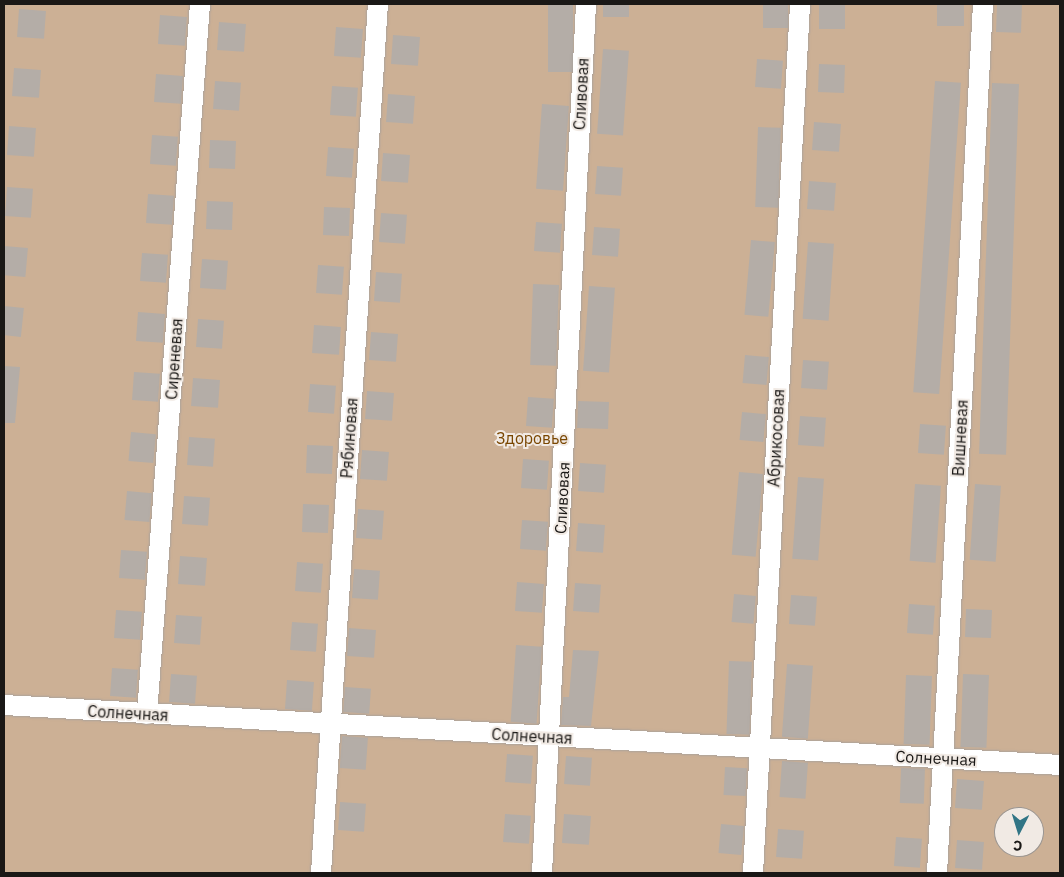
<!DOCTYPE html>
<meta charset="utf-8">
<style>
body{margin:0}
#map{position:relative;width:1064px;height:877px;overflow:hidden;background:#e4ddd7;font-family:"IBM Plex Sans",sans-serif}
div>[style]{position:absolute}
.green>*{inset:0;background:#ccb095}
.building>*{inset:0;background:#b4ada7;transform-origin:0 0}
.roads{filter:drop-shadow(0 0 1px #a8a19b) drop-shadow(0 0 1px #a8a19b)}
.minor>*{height:20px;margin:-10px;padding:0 10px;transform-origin:10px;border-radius:10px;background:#fff}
span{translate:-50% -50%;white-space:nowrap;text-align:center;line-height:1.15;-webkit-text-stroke:4px #f1eae4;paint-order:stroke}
.street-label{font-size:16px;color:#1a1816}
.park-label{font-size:16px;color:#794600}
.frame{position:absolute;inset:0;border:5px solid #1a1816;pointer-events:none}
.north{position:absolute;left:994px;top:807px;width:50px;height:50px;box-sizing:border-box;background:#f1eae4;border:1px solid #9b9692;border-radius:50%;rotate:185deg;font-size:14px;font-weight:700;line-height:20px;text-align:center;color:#1a1816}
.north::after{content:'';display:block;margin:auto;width:18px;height:22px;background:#317585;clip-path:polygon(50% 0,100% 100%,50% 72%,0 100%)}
</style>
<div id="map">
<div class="green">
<i style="clip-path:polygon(evenodd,4px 4px,1060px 4px,1060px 873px,4px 873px,4px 4px,1004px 817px,1034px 817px,1034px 847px,1004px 847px,1004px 817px)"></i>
</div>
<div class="building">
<i style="left:548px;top:4px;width:25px;height:68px"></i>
<i style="left:603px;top:4px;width:26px;height:13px"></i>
<i style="left:763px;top:4px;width:25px;height:24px"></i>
<i style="left:819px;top:4px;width:26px;height:25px"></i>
<i style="left:937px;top:4px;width:27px;height:22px"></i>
<i style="left:997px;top:4px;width:25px;height:28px;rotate:2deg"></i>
<i style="left:19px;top:9px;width:27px;height:28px;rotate:4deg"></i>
<i style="left:160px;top:15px;width:27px;height:29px;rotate:4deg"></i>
<i style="left:219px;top:22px;width:27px;height:28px;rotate:4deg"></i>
<i style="left:336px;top:27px;width:27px;height:29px;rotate:4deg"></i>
<i style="left:393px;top:35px;width:27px;height:29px;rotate:4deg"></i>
<i style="left:603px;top:49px;width:26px;height:85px;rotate:4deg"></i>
<i style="left:757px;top:59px;width:26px;height:28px;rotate:4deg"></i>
<i style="left:819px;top:64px;width:26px;height:28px;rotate:2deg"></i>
<i style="left:14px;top:68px;width:27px;height:28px;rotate:4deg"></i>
<i style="left:156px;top:74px;width:27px;height:28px;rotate:4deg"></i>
<i style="left:215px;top:81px;width:26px;height:28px;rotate:4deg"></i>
<i style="left:935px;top:81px;width:26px;height:312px;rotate:4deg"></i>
<i style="left:992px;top:83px;width:27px;height:371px;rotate:2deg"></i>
<i style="left:332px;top:86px;width:26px;height:29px;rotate:4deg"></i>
<i style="left:388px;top:94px;width:27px;height:28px;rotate:4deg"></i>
<i style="left:542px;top:104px;width:27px;height:85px;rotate:4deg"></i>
<i style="left:814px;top:122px;width:27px;height:28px;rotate:4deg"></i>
<i style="left:9px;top:126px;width:27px;height:29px;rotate:4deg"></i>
<i style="left:758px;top:127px;width:23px;height:80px;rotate:2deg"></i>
<i style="left:152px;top:135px;width:26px;height:29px;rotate:4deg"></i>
<i style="left:210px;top:140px;width:26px;height:28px;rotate:2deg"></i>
<i style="left:328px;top:147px;width:26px;height:29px;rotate:4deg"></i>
<i style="left:383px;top:153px;width:27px;height:28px;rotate:4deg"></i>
<i style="left:597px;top:166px;width:26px;height:28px;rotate:4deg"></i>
<i style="left:809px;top:181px;width:27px;height:28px;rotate:4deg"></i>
<i style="left:7px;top:187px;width:26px;height:29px;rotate:4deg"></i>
<i style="left:148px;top:194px;width:26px;height:29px;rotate:4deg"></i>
<i style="left:207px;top:201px;width:26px;height:28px;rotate:2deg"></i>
<i style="left:324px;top:207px;width:26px;height:28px;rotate:2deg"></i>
<i style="left:381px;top:213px;width:26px;height:29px;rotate:4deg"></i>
<i style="left:536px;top:222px;width:26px;height:29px;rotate:4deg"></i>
<i style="left:594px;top:227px;width:26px;height:28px;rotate:4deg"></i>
<i style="left:751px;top:240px;width:24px;height:75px;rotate:5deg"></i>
<i style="left:808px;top:242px;width:26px;height:77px;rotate:4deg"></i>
<i style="left:4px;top:246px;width:24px;height:29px;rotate:5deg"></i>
<i style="left:142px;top:253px;width:26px;height:28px;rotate:4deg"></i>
<i style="left:202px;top:259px;width:26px;height:29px;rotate:4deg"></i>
<i style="left:318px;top:265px;width:26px;height:28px;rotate:4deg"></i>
<i style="left:376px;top:272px;width:26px;height:29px;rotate:4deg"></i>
<i style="left:533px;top:284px;width:26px;height:81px;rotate:2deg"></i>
<i style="left:589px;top:286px;width:26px;height:85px;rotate:4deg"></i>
<i style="left:4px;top:306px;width:20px;height:29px;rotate:6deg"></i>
<i style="left:138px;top:312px;width:27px;height:29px;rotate:4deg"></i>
<i style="left:198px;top:319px;width:26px;height:28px;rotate:4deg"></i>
<i style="left:314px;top:325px;width:27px;height:28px;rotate:4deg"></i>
<i style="left:371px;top:332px;width:27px;height:28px;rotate:4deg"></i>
<i style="left:745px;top:355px;width:24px;height:28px;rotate:5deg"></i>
<i style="left:803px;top:360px;width:26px;height:28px;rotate:4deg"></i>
<i style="clip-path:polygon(4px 366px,20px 367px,15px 423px,4px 423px)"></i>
<i style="left:134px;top:372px;width:26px;height:28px;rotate:4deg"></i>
<i style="left:193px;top:378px;width:27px;height:28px;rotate:4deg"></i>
<i style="left:310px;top:384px;width:26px;height:28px;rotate:4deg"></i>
<i style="left:367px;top:391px;width:27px;height:28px;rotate:4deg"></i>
<i style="left:528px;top:397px;width:26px;height:29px;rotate:4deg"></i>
<i style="left:578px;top:401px;width:31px;height:27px;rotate:2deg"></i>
<i style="left:742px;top:412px;width:24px;height:28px;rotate:5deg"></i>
<i style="left:800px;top:416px;width:26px;height:29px;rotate:4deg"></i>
<i style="left:920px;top:424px;width:26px;height:29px;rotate:4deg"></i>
<i style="left:131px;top:432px;width:25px;height:29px;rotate:5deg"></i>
<i style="left:189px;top:437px;width:26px;height:28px;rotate:4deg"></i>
<i style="left:307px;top:445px;width:26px;height:28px;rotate:2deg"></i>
<i style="left:362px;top:450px;width:27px;height:29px;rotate:4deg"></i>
<i style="left:523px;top:459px;width:26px;height:29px;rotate:4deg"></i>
<i style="left:580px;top:463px;width:26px;height:28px;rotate:4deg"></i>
<i style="left:739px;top:472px;width:24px;height:83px;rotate:5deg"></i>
<i style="left:798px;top:477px;width:26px;height:82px;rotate:4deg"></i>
<i style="left:915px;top:484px;width:26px;height:77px;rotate:4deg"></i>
<i style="left:975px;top:484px;width:26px;height:76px;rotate:4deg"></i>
<i style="left:127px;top:491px;width:25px;height:29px;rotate:5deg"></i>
<i style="left:184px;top:496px;width:26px;height:28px;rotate:4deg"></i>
<i style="left:303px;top:504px;width:26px;height:28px;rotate:2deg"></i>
<i style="left:358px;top:509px;width:26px;height:29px;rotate:4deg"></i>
<i style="left:522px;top:520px;width:26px;height:29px;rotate:4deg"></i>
<i style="left:578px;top:523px;width:27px;height:28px;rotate:4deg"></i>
<i style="left:121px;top:550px;width:26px;height:28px;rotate:4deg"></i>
<i style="left:180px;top:556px;width:27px;height:28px;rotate:4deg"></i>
<i style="left:297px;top:562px;width:26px;height:29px;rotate:4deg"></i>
<i style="left:354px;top:569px;width:26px;height:29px;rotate:4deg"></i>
<i style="left:517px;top:582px;width:27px;height:29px;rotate:4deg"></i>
<i style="left:575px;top:583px;width:26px;height:28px;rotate:4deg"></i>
<i style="left:734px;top:594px;width:22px;height:28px;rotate:5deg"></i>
<i style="left:791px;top:595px;width:26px;height:29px;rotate:4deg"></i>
<i style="left:909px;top:604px;width:26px;height:29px;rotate:4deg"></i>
<i style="left:966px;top:609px;width:26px;height:28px;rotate:2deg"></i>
<i style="left:116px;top:610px;width:26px;height:28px;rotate:4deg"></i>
<i style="left:176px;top:615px;width:26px;height:28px;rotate:4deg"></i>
<i style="left:292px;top:622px;width:26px;height:28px;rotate:4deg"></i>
<i style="left:349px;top:628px;width:27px;height:28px;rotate:4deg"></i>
<i style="left:516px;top:645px;width:26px;height:77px;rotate:4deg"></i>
<i style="clip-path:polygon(573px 650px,599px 651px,591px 726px,561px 725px,563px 697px,569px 697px)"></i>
<i style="left:729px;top:661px;width:23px;height:73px;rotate:2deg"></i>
<i style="left:787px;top:664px;width:26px;height:73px;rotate:4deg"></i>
<i style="left:112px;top:668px;width:26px;height:28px;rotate:4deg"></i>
<i style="left:171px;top:674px;width:26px;height:28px;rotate:4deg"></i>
<i style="left:963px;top:674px;width:26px;height:73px;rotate:2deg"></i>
<i style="left:906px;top:675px;width:26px;height:69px;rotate:2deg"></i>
<i style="left:287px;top:680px;width:27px;height:29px;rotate:4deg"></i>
<i style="left:345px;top:687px;width:26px;height:25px;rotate:4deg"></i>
<i style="left:342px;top:736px;width:26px;height:32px;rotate:4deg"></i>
<i style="left:507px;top:754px;width:26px;height:28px;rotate:4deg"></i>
<i style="left:566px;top:756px;width:26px;height:28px;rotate:4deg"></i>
<i style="left:782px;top:761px;width:26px;height:36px;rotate:4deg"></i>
<i style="left:725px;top:767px;width:22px;height:28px;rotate:3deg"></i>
<i style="left:901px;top:768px;width:24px;height:35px;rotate:2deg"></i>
<i style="left:957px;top:779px;width:27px;height:29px;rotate:4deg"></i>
<i style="left:340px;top:802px;width:26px;height:28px;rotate:4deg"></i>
<i style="left:505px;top:814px;width:26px;height:28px;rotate:4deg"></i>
<i style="left:564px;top:814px;width:27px;height:29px;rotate:4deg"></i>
<i style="left:721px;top:824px;width:23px;height:29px;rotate:5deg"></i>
<i style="left:778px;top:829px;width:26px;height:28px;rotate:4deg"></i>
<i style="left:896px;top:837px;width:26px;height:29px;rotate:4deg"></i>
<i style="left:957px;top:840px;width:27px;height:28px;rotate:4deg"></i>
</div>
<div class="roads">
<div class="minor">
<i style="left:4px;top:705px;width:1058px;rotate:3.25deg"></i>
<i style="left:147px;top:714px;width:712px;rotate:-85.73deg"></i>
<i style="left:321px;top:873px;width:871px;rotate:-86.25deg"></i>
<i style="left:542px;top:873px;width:870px;rotate:-87.1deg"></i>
<i style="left:753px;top:873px;width:870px;rotate:-86.9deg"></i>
<i style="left:937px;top:873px;width:870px;rotate:-86.97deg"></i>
</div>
</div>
<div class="street-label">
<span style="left:581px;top:94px;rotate:-87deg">Сливовая</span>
<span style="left:174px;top:359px;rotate:-86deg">Сиреневая</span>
<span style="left:349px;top:438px;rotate:-86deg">Рябиновая</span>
<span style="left:776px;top:438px;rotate:-87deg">Абрикосовая</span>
<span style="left:960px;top:438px;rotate:-87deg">Вишневая</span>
<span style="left:562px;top:498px;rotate:-87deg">Сливовая</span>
<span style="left:128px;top:713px;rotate:3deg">Солнечная</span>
<span style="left:532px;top:736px;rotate:3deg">Солнечная</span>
<span style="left:936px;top:758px;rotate:3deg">Солнечная</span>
</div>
<div class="park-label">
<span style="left:532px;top:438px">Здоровье</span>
</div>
<div class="frame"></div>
<div class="north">С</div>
</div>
